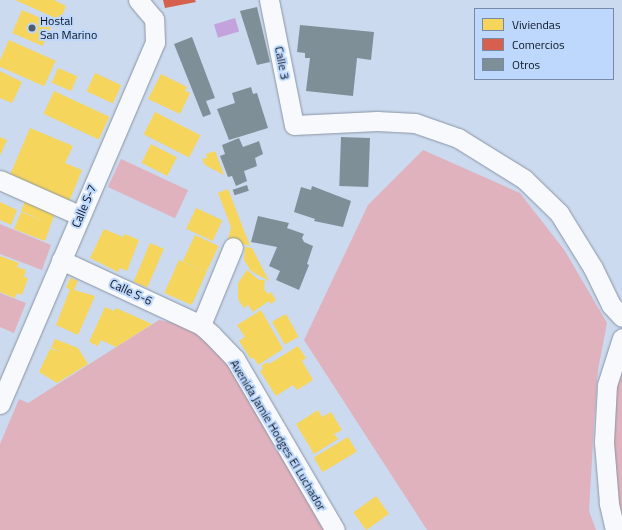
<!DOCTYPE html>
<style>
body{margin:0}
#map{position:relative;width:622px;height:530px;overflow:hidden;background:#cbdaee;font-family:"Titillium Web",sans-serif}
div>[style]{position:absolute}
.green>*{inset:0;background:#e0b2be;transform-origin:0 0}
.water>*{inset:0;background:#c3a2dd;transform-origin:0 0}
.homes>*{inset:0;background:#f6d55c;transform-origin:0 0}
.shops>*{inset:0;background:#d6604d}
.building>*{inset:0;background:#7e8f98;transform-origin:0 0}
.roads{filter:drop-shadow(0 0 1px #8a95a4) drop-shadow(0 0 1px #8a95a4)}
.minor>*{height:19px;margin:-9.5px;padding:0 9.5px;transform-origin:9.5px;border-radius:9.5px;background:#f7f9fc}
.dots>*{width:11px;height:11px;translate:-50% -50%;box-sizing:border-box;border:2px solid #bdd8fc;border-radius:50%}
span{translate:-50% -50%;white-space:nowrap;text-align:center;line-height:1.15;-webkit-text-stroke:4px #bdd8fc;paint-order:stroke}
.poi-label{font-size:12px;color:#0c1522}
.left{translate:0 -50%;text-align:left}
.street-label{font-size:12px;color:#0c1522}
.legend{position:absolute;left:474px;top:8px;width:140px;height:72px;box-sizing:border-box;background:#bdd8fc;border:1px solid #768aa5;margin:0;padding:5px 7px;list-style:none;font-size:12px;color:#0c1522}
.legend li{display:flex;align-items:center;gap:8px;height:20px}
.legend b{width:20px;border:1px solid #768aa5}
</style>
<div id="map">
<div class="green">
<i style="clip-path:polygon(423px 150px,520px 193px,565px 251px,607px 323px,598px 370px,594px 425px,589px 511px,596px 530px,427px 530px,304px 340px,368px 205px)"></i>
<i style="left:121px;top:159px;width:74px;height:31px;rotate:25deg"></i>
<i style="clip-path:polygon(0 224px,51px 245px,42px 270px,0 254px)"></i>
<i style="clip-path:polygon(0 293px,26px 303px,14px 333px,0 327px)"></i>
<i style="clip-path:polygon(159px 320px,179px 324px,198px 332px,224px 357px,248px 392px,272px 443px,296px 476px,324px 530px,0 530px,0 444px,19px 399px,28px 403px)"></i>
<i style="clip-path:polygon(622px 375px,622px 526px,613px 515px,614px 388px)"></i>
</div>
<div class="water">
<i style="left:235px;top:18px;width:14px;height:22px;rotate:73deg"></i>
</div>
<div class="homes">
<i style="clip-path:polygon(15px 0,54px 0,66px 6px,60px 20px)"></i>
<i style="left:22px;top:10px;width:33px;height:25px;rotate:23deg"></i>
<i style="left:9px;top:40px;width:51px;height:28px;rotate:24deg"></i>
<i style="left:58px;top:68px;width:21px;height:16px;rotate:23deg"></i>
<i style="clip-path:polygon(0 71px,22px 82px,12px 103px,0 98px)"></i>
<i style="left:95px;top:73px;width:29px;height:20px;rotate:25deg"></i>
<i style="clip-path:polygon(161px 74px,187px 87px,185px 91px,190px 93px,180px 114px,148px 99px)"></i>
<i style="left:54px;top:91px;width:61px;height:25px;rotate:25deg"></i>
<i style="left:155px;top:112px;width:51px;height:25px;rotate:27deg"></i>
<i style="clip-path:polygon(30px 128px,73px 146px,65px 163px,82px 170px,69px 202px,9px 177px)"></i>
<i style="clip-path:polygon(0 137px,7px 140px,0 156px)"></i>
<i style="left:151px;top:144px;width:29px;height:21px;rotate:27deg"></i>
<i style="clip-path:polygon(215px 151px,224px 175px,205px 165px,202px 159px,207px 158px,206px 154px)"></i>
<i style="clip-path:polygon(228px 189px,250px 246px,228px 240px,231px 227px,218px 193px)"></i>
<i style="clip-path:polygon(27px 197px,56px 210px,45px 241px,14px 229px,21px 212px,46px 222px,21px 211px)"></i>
<i style="clip-path:polygon(0 202px,17px 210px,11px 225px,0 220px)"></i>
<i style="left:196px;top:208px;width:29px;height:23px;rotate:25deg"></i>
<i style="clip-path:polygon(104px 229px,123px 237px,125px 234px,139px 240px,127px 271px,120px 268px,118px 272px,90px 258px)"></i>
<i style="left:195px;top:235px;width:26px;height:29px;rotate:25deg"></i>
<i style="left:150px;top:243px;width:15px;height:42px;rotate:23deg"></i>
<i style="clip-path:polygon(245px 247px,252px 248px,269px 281px,251px 271px,244px 260px)"></i>
<i style="clip-path:polygon(0 256px,19px 263px,17px 267px,26px 270px,24px 277px,28px 278px,22px 295px,17px 293px,15px 298px,0 292px)"></i>
<i style="left:179px;top:260px;width:30px;height:36px;rotate:24deg"></i>
<i style="clip-path:polygon(247px 270px,259px 280px,265px 280px,264px 289px,268px 294px,271px 292px,276px 300px,271px 304px,269px 301px,253px 312px,248px 305px,244px 308px,238px 299px,238px 283px)"></i>
<i style="clip-path:polygon(70px 278px,78px 281px,74px 290px,95px 296px,78px 335px,56px 325px,70px 289px,66px 288px)"></i>
<i style="clip-path:polygon(105px 307px,114px 311px,116px 308px,152px 324px,116px 347px,101px 340px,98px 346px,89px 342px)"></i>
<i style="clip-path:polygon(261px 310px,283px 349px,258px 365px,254px 358px,251px 359px,239px 341px,245px 337px,237px 325px)"></i>
<i style="left:286px;top:314px;width:26px;height:16px;rotate:61deg"></i>
<i style="clip-path:polygon(55px 339px,78px 348px,88px 364px,57px 383px,39px 372px,50px 349px,62px 352px,51px 348px)"></i>
<i style="clip-path:polygon(298px 346px,306px 358px,302px 361px,313px 380px,297px 390px,293px 385px,276px 396px,260px 371px,263px 369px,261px 366px,268px 362px,269px 364px)"></i>
<i style="clip-path:polygon(318px 410px,322px 417px,331px 412px,342px 430px,334px 434px,338px 439px,314px 454px,296px 424px)"></i>
<i style="left:348px;top:437px;width:17px;height:40px;rotate:59deg"></i>
<i style="left:376px;top:496px;width:22px;height:28px;rotate:54deg"></i>
</div>
<div class="shops">
<i style="clip-path:polygon(163px 0,195px 0,196px 2px,165px 8px)"></i>
</div>
<div class="building">
<i style="clip-path:polygon(257px 7px,270px 62px,257px 65px,240px 11px)"></i>
<i style="clip-path:polygon(300px 25px,374px 32px,371px 60px,357px 58px,353px 96px,306px 91px,310px 58px,305px 58px,305px 53px,297px 52px)"></i>
<i style="clip-path:polygon(192px 37px,215px 98px,206px 101px,211px 114px,203px 117px,174px 44px)"></i>
<i style="clip-path:polygon(251px 87px,253px 94px,257px 93px,268px 128px,229px 140px,217px 109px,235px 103px,232px 93px)"></i>
<i style="left:341px;top:137px;width:29px;height:49px;rotate:2deg"></i>
<i style="clip-path:polygon(239px 138px,243px 147px,259px 141px,263px 154px,255px 158px,257px 166px,244px 171px,247px 181px,236px 186px,232px 176px,228px 177px,220px 156px,225px 154px,222px 145px)"></i>
<i style="left:247px;top:185px;width:6px;height:15px;rotate:72deg"></i>
<i style="clip-path:polygon(312px 186px,351px 201px,343px 227px,314px 221px,315px 219px,294px 212px,301px 187px,311px 190px)"></i>
<i style="clip-path:polygon(258px 216px,289px 223px,287px 228px,304px 234px,302px 238px,304px 242px,313px 246px,307px 264px,309px 265px,299px 290px,276px 280px,280px 271px,269px 266px,277px 247px,251px 242px)"></i>
</div>
<div class="roads">
<div class="minor">
<i style="left:269px;top:0;width:127px;rotate:78.7deg"></i>
<i style="left:294px;top:125px;width:83px;rotate:-2.8deg"></i>
<i style="left:377px;top:121px;width:38px;rotate:3deg"></i>
<i style="left:415px;top:123px;width:46px;rotate:19.2deg"></i>
<i style="left:458px;top:138px;width:78px;rotate:31.8deg"></i>
<i style="left:524px;top:179px;width:49px;rotate:44.2deg"></i>
<i style="left:559px;top:213px;width:65px;rotate:58.3deg"></i>
<i style="left:593px;top:268px;width:41px;rotate:64.1deg"></i>
<i style="left:611px;top:305px;width:16px;rotate:47deg"></i>
<i style="left:0;top:180px;width:86px;rotate:23.9deg"></i>
<i style="left:61px;top:260px;width:154px;rotate:24.9deg"></i>
<i style="left:201px;top:325px;width:15px;rotate:42deg"></i>
<i style="left:212px;top:335px;width:33px;rotate:46deg"></i>
<i style="left:235px;top:359px;width:198px;rotate:59.7deg"></i>
<i style="left:201px;top:325px;width:84px;rotate:-67.7deg"></i>
<i style="left:0;top:404px;width:394px;rotate:-66.8deg"></i>
<i style="left:155px;top:42px;width:23px;rotate:-92deg"></i>
<i style="left:154px;top:19px;width:25px;rotate:-130deg"></i>
<i style="left:615px;top:530px;width:28px;rotate:-103deg"></i>
<i style="left:609px;top:503px;width:61px;rotate:-94.7deg"></i>
<i style="left:604px;top:442px;width:57px;rotate:-87deg"></i>
<i style="left:607px;top:385px;width:49px;rotate:-72.3deg"></i>
</div>
</div>
<div class="dots">
<i style="left:32px;top:28px;background:#4f5a69"></i>
</div>
<div class="poi-label">
<span class="left" style="left:40px;top:28px">Hostal<br>San Marino</span>
</div>
<div class="street-label">
<span style="left:282px;top:63px;rotate:79deg">Calle 3</span>
<span style="left:84px;top:206px;rotate:-67deg">Calle S-7</span>
<span style="left:131px;top:292px;rotate:25deg">Calle S-6</span>
<span style="left:278px;top:435px;rotate:59deg">Avenida Jamie Hodges El Luchador</span>
</div>
<ul class="legend">
<li><b style="height:11px;background:#f6d55c"></b>Viviendas</li>
<li><b style="height:11px;background:#d6604d"></b>Comercios</li>
<li><b style="height:11px;background:#7e8f98"></b>Otros</li>
</ul>
</div>
